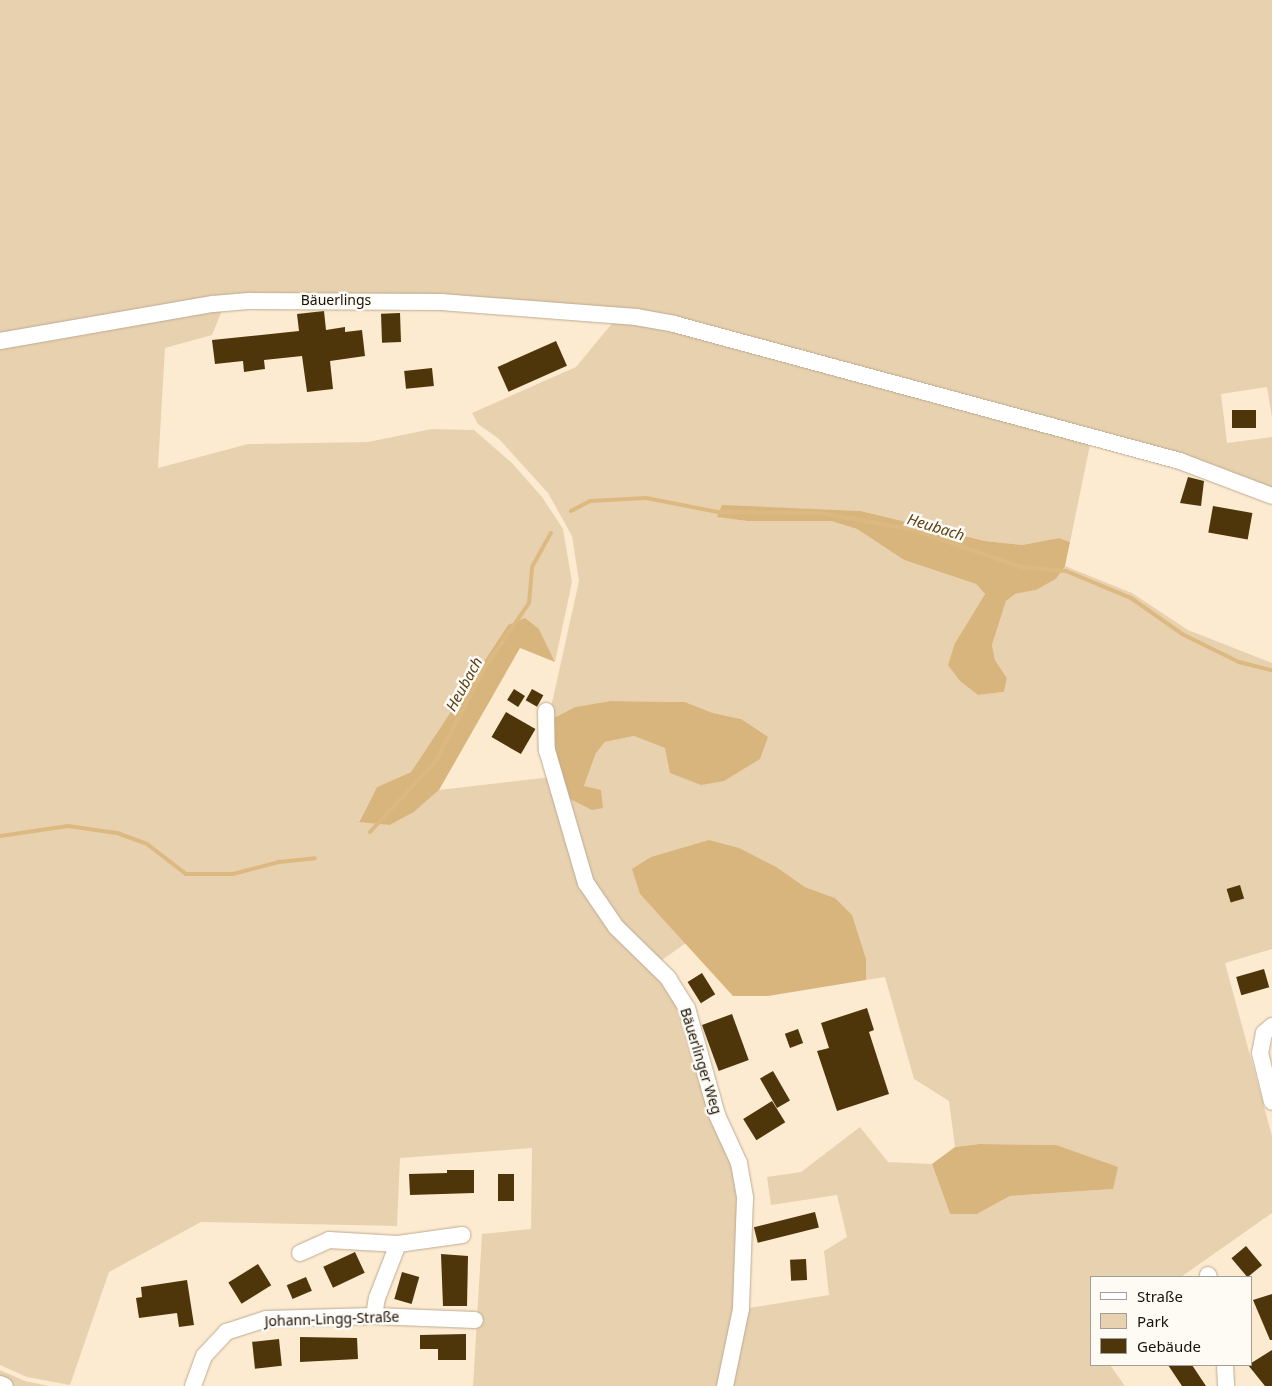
<!DOCTYPE html>
<meta charset="utf-8">
<style>
body{margin:0}
#map{position:relative;width:1272px;height:1386px;overflow:hidden;background:#fdebd1;font-family:"Noto Sans",sans-serif}
div>[style]{position:absolute}
.green>*{inset:0;background:#e8d1af}
.forest>*{inset:0;background:#d9b57e}
.stream>*{height:4px;margin:-2px;padding:0 2px;transform-origin:2px;border-radius:2px;background:#ddb982}
.building>*{inset:0;background:#4e360a;transform-origin:0 0}
.roads{filter:drop-shadow(0 0 1px #bcab92) drop-shadow(0 0 1px #bcab92)}
.minor>*{height:16px;margin:-8px;padding:0 8px;transform-origin:8px;border-radius:8px;background:#fff}
span{translate:-50% -50%;white-space:nowrap;text-align:center;line-height:1.15;-webkit-text-stroke:5px #fefbf5;paint-order:stroke}
.street-label{font-size:14px;color:#171108}
.water-label{font-size:15px;color:#563e12;font-style:italic}
.legend{position:absolute;left:1090px;top:1276px;width:162px;height:90px;box-sizing:border-box;background:#fefbf5;border:1px solid #a29d96;margin:0;padding:6px 9px;list-style:none;font-size:15px;color:#171108}
.legend li{display:flex;align-items:center;gap:10px;height:25px}
.legend b{width:25px;border:1px solid #a29d96}
</style>
<div id="map">
<div class="green">
<i style="clip-path:polygon(0 0,1272px 0,1272px 418px,1267px 387px,1221px 394px,1227px 443px,1272px 437px,1272px 493px,675px 319px,295px 296px,0 337px)"></i>
<i style="clip-path:polygon(223px 308px,212px 335px,165px 348px,158px 468px,248px 444px,368px 442px,432px 429px,474px 430px,512px 463px,542px 497px,563px 529px,572px 582px,555px 662px,539px 629px,508px 625px,411px 772px,377px 787px,359px 821px,390px 825px,414px 812px,439px 790px,551px 777px,580px 880px,676px 994px,737px 1164px,738px 1309px,722px 1386px,473px 1386px,482px 1234px,531px 1229px,532px 1148px,400px 1158px,397px 1226px,201px 1222px,109px 1272px,70px 1385px,27px 1377px,0 1365px,0 345px)"></i>
<i style="clip-path:polygon(614px 321px,672px 329px,1091px 440px,1070px 542px,1059px 538px,1022px 545px,985px 541px,861px 511px,756px 507px,718px 517px,747px 521px,831px 521px,857px 529px,904px 560px,976px 584px,985px 594px,955px 643px,978px 695px,1004px 692px,1007px 678px,995px 660px,992px 645px,1006px 601px,1014px 594px,1036px 590px,1056px 579px,1065px 566px,1132px 593px,1188px 630px,1272px 663px,1272px 949px,1225px 963px,1272px 1136px,1272px 1213px,1181px 1277px,1091px 1277px,1091px 1365px,1110px 1365px,1125px 1386px,727px 1386px,743px 1309px,829px 1295px,824px 1251px,847px 1237px,837px 1195px,771px 1205px,767px 1177px,801px 1172px,860px 1127px,888px 1162px,932px 1164px,950px 1214px,977px 1214px,1010px 1196px,1113px 1189px,1056px 1145px,979px 1144px,955px 1147px,949px 1101px,914px 1079px,885px 977px,866px 980px,866px 959px,835px 898px,805px 887px,778px 868px,640px 894px,686px 943px,659px 962px,598px 896px,562px 795px,584px 786px,596px 753px,605px 742px,634px 736px,666px 748px,741px 719px,713px 713px,685px 702px,610px 701px,575px 707px,548px 721px,579px 581px,572px 536px,548px 493px,499px 439px,478px 424px,472px 413px,576px 367px)"></i>
<i style="clip-path:polygon(0 1370px,25px 1381px,49px 1386px,15px 1386px,0 1379px)"></i>
</div>
<div class="forest">
<i style="clip-path:polygon(722px 505px,861px 511px,985px 541px,1022px 545px,1059px 538px,1070px 542px,1065px 566px,1056px 579px,1036px 590px,1015px 594px,1006px 601px,992px 645px,995px 660px,1007px 678px,1004px 692px,978px 695px,960px 681px,948px 665px,955px 643px,985px 594px,976px 584px,904px 560px,857px 529px,831px 521px,747px 521px,717px 517px)"></i>
<i style="clip-path:polygon(525px 618px,539px 629px,555px 662px,520px 648px,439px 790px,414px 812px,390px 825px,359px 822px,377px 787px,411px 772px,508px 625px)"></i>
<i style="clip-path:polygon(610px 701px,685px 702px,713px 713px,741px 719px,768px 737px,760px 759px,724px 781px,701px 785px,670px 773px,665px 748px,634px 736px,605px 742px,596px 753px,584px 786px,601px 790px,603px 808px,592px 810px,562px 795px,548px 721px,575px 707px)"></i>
<i style="clip-path:polygon(709px 840px,739px 848px,778px 868px,805px 887px,835px 898px,852px 915px,866px 959px,866px 980px,768px 996px,733px 996px,640px 894px,632px 869px,651px 857px)"></i>
<i style="clip-path:polygon(979px 1144px,1056px 1145px,1118px 1167px,1113px 1189px,1010px 1196px,977px 1214px,950px 1214px,932px 1164px,955px 1147px)"></i>
</div>
<div class="stream">
<i style="left:571px;top:511px;width:21px;rotate:-28deg"></i>
<i style="left:590px;top:501px;width:56px;rotate:-3.1deg"></i>
<i style="left:646px;top:498px;width:73px;rotate:11deg"></i>
<i style="left:718px;top:512px;width:103px;rotate:0.6deg"></i>
<i style="left:821px;top:513px;width:90px;rotate:10.2deg"></i>
<i style="left:910px;top:529px;width:117px;rotate:18.9deg"></i>
<i style="left:1021px;top:567px;width:45px;rotate:5.1deg"></i>
<i style="left:1066px;top:571px;width:70px;rotate:22.6deg"></i>
<i style="left:1131px;top:598px;width:62px;rotate:35.2deg"></i>
<i style="left:1182px;top:634px;width:64px;rotate:26.2deg"></i>
<i style="left:1239px;top:662px;width:34px;rotate:14deg"></i>
<i style="left:370px;top:832px;width:96px;rotate:-47.1deg"></i>
<i style="left:435px;top:762px;width:105px;rotate:-62.2deg"></i>
<i style="left:484px;top:669px;width:80px;rotate:-55.7deg"></i>
<i style="left:529px;top:603px;width:36px;rotate:-85deg"></i>
<i style="left:532px;top:567px;width:39px;rotate:-61deg"></i>
<i style="left:0;top:836px;width:69px;rotate:-8.4deg"></i>
<i style="left:68px;top:826px;width:49px;rotate:8.1deg"></i>
<i style="left:117px;top:833px;width:32px;rotate:20deg"></i>
<i style="left:147px;top:844px;width:49px;rotate:37.6deg"></i>
<i style="left:186px;top:874px;width:47px"></i>
<i style="left:233px;top:874px;width:48px;rotate:-14.6deg"></i>
<i style="left:279px;top:862px;width:36px;rotate:-6deg"></i>
</div>
<div class="building">
<i style="clip-path:polygon(324px 311px,326px 330px,345px 327px,345px 332px,362px 330px,365px 356px,330px 361px,333px 389px,307px 392px,302px 356px,264px 360px,265px 369px,244px 372px,243px 361px,215px 364px,212px 340px,299px 331px,297px 314px)"></i>
<i style="left:400px;top:313px;width:29px;height:19px;rotate:88deg"></i>
<i style="left:556px;top:341px;width:27px;height:64px;rotate:66deg"></i>
<i style="left:432px;top:368px;width:18px;height:28px;rotate:84deg"></i>
<i style="left:1232px;top:410px;width:24px;height:18px"></i>
<i style="clip-path:polygon(1188px 477px,1204px 481px,1201px 506px,1180px 503px)"></i>
<i style="left:1213px;top:506px;width:40px;height:27px;rotate:10deg"></i>
<i style="left:514px;top:689px;width:13px;height:13px;rotate:32deg"></i>
<i style="left:532px;top:689px;width:13px;height:13px;rotate:29deg"></i>
<i style="left:506px;top:712px;width:34px;height:29px;rotate:30deg"></i>
<i style="left:1240px;top:885px;width:14px;height:14px;rotate:73deg"></i>
<i style="left:1264px;top:969px;width:19px;height:29px;rotate:74deg"></i>
<i style="left:702px;top:973px;width:25px;height:17px;rotate:58deg"></i>
<i style="clip-path:polygon(867px 1008px,874px 1030px,869px 1032px,889px 1094px,837px 1111px,817px 1051px,829px 1048px,821px 1023px)"></i>
<i style="left:732px;top:1014px;width:49px;height:32px;rotate:70deg"></i>
<i style="left:798px;top:1029px;width:15px;height:14px;rotate:70deg"></i>
<i style="left:773px;top:1071px;width:34px;height:15px;rotate:60deg"></i>
<i style="left:772px;top:1101px;width:25px;height:34px;rotate:58deg"></i>
<i style="clip-path:polygon(447px 1170px,474px 1170px,474px 1193px,410px 1195px,409px 1174px,447px 1173px)"></i>
<i style="left:514px;top:1174px;width:27px;height:16px;rotate:90deg"></i>
<i style="left:815px;top:1212px;width:16px;height:63px;rotate:76deg"></i>
<i style="left:1246px;top:1246px;width:25px;height:19px;rotate:50deg"></i>
<i style="left:355px;top:1252px;width:23px;height:35px;rotate:65deg"></i>
<i style="clip-path:polygon(441px 1254px,468px 1256px,467px 1306px,443px 1306px)"></i>
<i style="left:806px;top:1259px;width:21px;height:16px;rotate:87deg"></i>
<i style="left:258px;top:1264px;width:25px;height:35px;rotate:58deg"></i>
<i style="left:402px;top:1272px;width:18px;height:28px;rotate:16deg"></i>
<i style="left:306px;top:1277px;width:15px;height:21px;rotate:67deg"></i>
<i style="clip-path:polygon(187px 1280px,194px 1325px,179px 1327px,177px 1313px,139px 1318px,136px 1298px,142px 1297px,141px 1287px)"></i>
<i style="clip-path:polygon(1272px 1294px,1272px 1340px,1270px 1340px,1253px 1300px)"></i>
<i style="clip-path:polygon(466px 1334px,466px 1360px,438px 1360px,438px 1349px,420px 1349px,420px 1335px)"></i>
<i style="clip-path:polygon(300px 1337px,357px 1338px,358px 1359px,300px 1362px)"></i>
<i style="left:279px;top:1339px;width:27px;height:27px;rotate:84deg"></i>
<i style="clip-path:polygon(1272px 1350px,1272px 1386px,1265px 1386px,1248px 1365px)"></i>
<i style="clip-path:polygon(1168px 1365px,1192px 1365px,1206px 1386px,1182px 1386px)"></i>
</div>
<div class="roads">
<div class="minor">
<i style="left:0;top:341px;width:216px;rotate:-9.9deg"></i>
<i style="left:213px;top:304px;width:38px;rotate:-5deg"></i>
<i style="left:251px;top:301px;width:190px;rotate:0.3deg"></i>
<i style="left:441px;top:302px;width:196px;rotate:4.4deg"></i>
<i style="left:636px;top:317px;width:39px;rotate:10deg"></i>
<i style="left:674px;top:324px;width:524px;rotate:15.15deg"></i>
<i style="left:1180px;top:461px;width:98px;rotate:20.8deg"></i>
<i style="left:546px;top:711px;width:39px;rotate:89deg"></i>
<i style="left:547px;top:750px;width:139px;rotate:73.7deg"></i>
<i style="left:586px;top:883px;width:53px;rotate:55.7deg"></i>
<i style="left:616px;top:927px;width:73px;rotate:44.4deg"></i>
<i style="left:668px;top:978px;width:36px;rotate:58deg"></i>
<i style="left:687px;top:1008px;width:111px;rotate:74.3deg"></i>
<i style="left:717px;top:1115px;width:53px;rotate:65.4deg"></i>
<i style="left:739px;top:1163px;width:36px;rotate:80deg"></i>
<i style="left:745px;top:1198px;width:111px;rotate:92.1deg"></i>
<i style="left:741px;top:1309px;width:79px;rotate:101.7deg"></i>
<i style="left:1272px;top:1026px;width:11px;rotate:139deg"></i>
<i style="left:1264px;top:1033px;width:20px;rotate:101deg"></i>
<i style="left:1260px;top:1053px;width:50px;rotate:76.2deg"></i>
<i style="left:300px;top:1253px;width:32px;rotate:-24deg"></i>
<i style="left:329px;top:1240px;width:69px;rotate:3.3deg"></i>
<i style="left:1208px;top:1275px;width:2px;rotate:63deg"></i>
<i style="left:374px;top:1316px;width:18px;rotate:-81deg"></i>
<i style="left:377px;top:1298px;width:58px;rotate:-68.7deg"></i>
<i style="left:398px;top:1244px;width:65px;rotate:-8deg"></i>
<i style="left:1225px;top:1365px;width:21px;rotate:87deg"></i>
<i style="left:0;top:1384px;width:5px;rotate:22deg"></i>
<i style="left:193px;top:1386px;width:32px;rotate:-70deg"></i>
<i style="left:204px;top:1356px;width:33px;rotate:-47deg"></i>
<i style="left:226px;top:1332px;width:42px;rotate:-18deg"></i>
<i style="left:266px;top:1319px;width:108px;rotate:-1.6deg"></i>
<i style="left:374px;top:1316px;width:101px;rotate:2.3deg"></i>
</div>
</div>
<div class="street-label">
<span style="left:336px;top:300px">Bäuerlings</span>
<span style="left:701px;top:1061px;rotate:73deg">Bäuerlinger Weg</span>
<span style="left:332px;top:1319px;rotate:-2deg">Johann-Lingg-Straße</span>
</div>
<div class="water-label">
<span style="left:936px;top:527px;rotate:17deg">Heubach</span>
<span style="left:464px;top:684px;rotate:-61deg">Heubach</span>
</div>
<ul class="legend">
<li><b style="height:6px;background:#fff"></b>Straße</li>
<li><b style="height:14px;background:#e8d1af"></b>Park</li>
<li><b style="height:14px;background:#4e360a"></b>Gebäude</li>
</ul>
</div>
